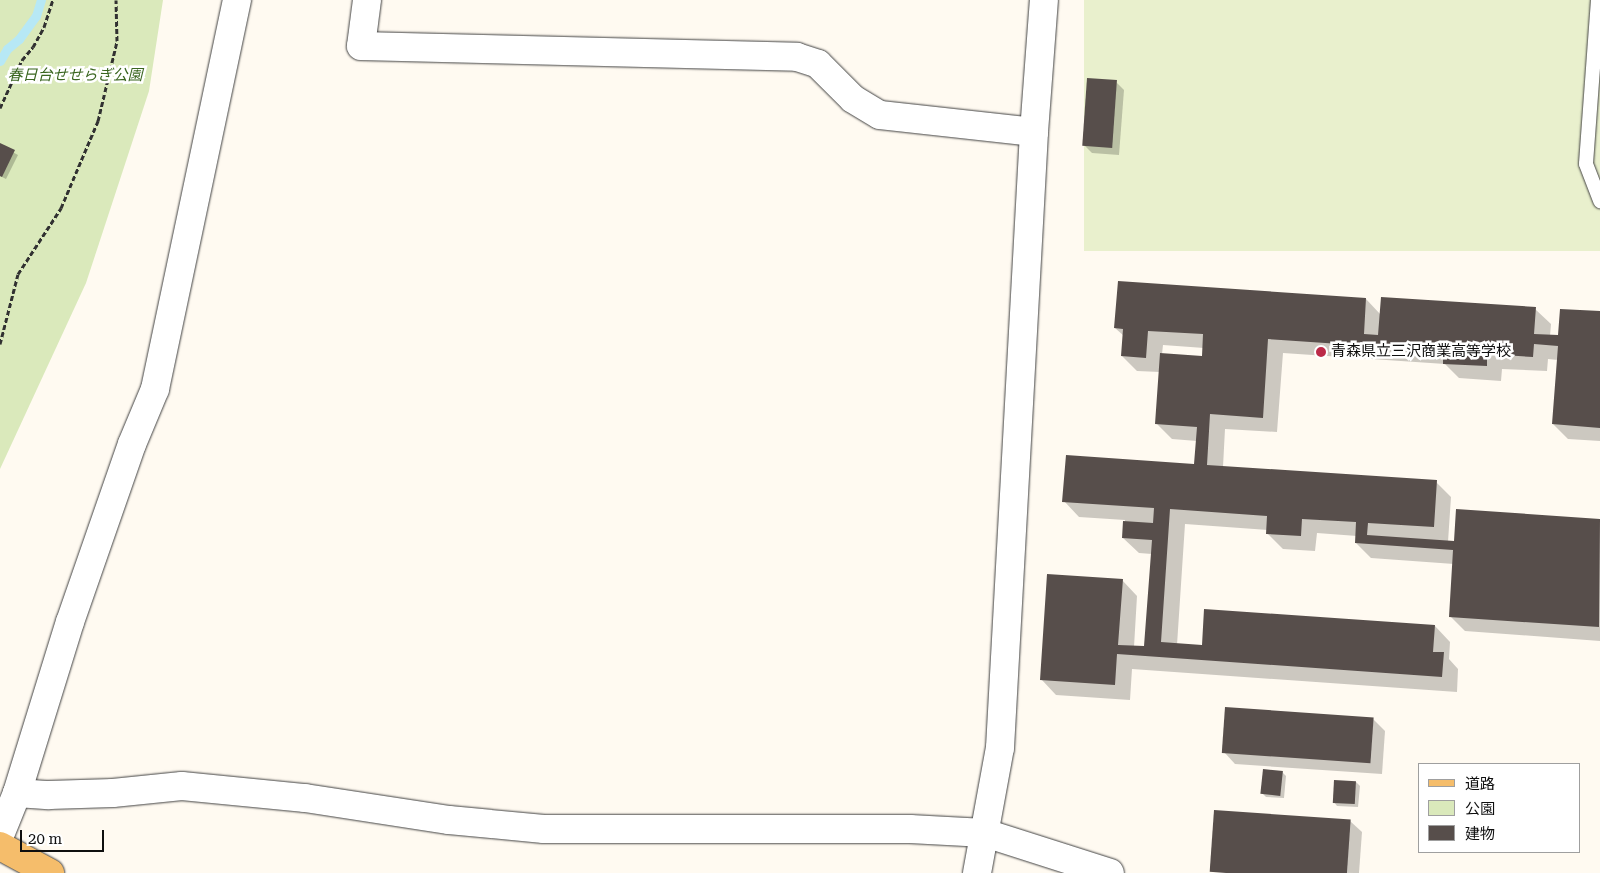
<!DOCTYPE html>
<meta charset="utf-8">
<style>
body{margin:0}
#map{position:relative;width:1600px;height:873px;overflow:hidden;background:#fffaf1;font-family:"Roboto Serif","Noto Sans JP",serif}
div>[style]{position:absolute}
.green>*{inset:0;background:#dae9bb}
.pitch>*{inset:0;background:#e9f0cd;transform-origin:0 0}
.shadow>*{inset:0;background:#0003}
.stream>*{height:9px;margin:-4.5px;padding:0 4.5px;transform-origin:4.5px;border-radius:4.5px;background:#b7e8f5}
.building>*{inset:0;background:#574e4b;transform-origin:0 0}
.path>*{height:3px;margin-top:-1.5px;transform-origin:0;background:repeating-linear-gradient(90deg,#313131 0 5px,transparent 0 7.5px)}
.roads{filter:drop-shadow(0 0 1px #424242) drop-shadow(0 0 1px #424242)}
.lane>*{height:14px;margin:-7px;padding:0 7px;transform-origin:7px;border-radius:7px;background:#fff}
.street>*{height:28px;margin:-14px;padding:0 14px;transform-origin:14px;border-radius:14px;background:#fff}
.primary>*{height:28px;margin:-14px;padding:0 14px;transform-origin:14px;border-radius:14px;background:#f5bd6b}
.dots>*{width:14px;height:14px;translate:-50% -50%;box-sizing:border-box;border:2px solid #fff;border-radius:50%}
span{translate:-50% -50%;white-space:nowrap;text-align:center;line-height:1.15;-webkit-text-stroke:5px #fff;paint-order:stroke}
.park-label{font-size:15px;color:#3a6620;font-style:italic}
.poi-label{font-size:15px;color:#0f0f0f}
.left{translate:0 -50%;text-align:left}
.legend{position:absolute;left:1418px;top:763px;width:162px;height:90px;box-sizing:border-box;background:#fff;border:1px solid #9f9f9f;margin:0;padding:6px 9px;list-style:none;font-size:15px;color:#0f0f0f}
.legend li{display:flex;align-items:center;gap:10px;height:25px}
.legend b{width:25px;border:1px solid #9f9f9f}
.scale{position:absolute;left:20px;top:830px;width:84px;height:22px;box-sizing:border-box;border:2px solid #0f0f0f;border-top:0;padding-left:6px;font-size:15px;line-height:18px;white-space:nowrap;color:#0f0f0f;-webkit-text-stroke:4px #fff;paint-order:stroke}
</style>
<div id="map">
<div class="green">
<i style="clip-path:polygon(0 0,163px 0,149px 91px,86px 283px,0 469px)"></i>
</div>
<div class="pitch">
<i style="left:1084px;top:0;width:516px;height:251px"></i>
</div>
<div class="shadow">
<i style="clip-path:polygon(1116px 82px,1124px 90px,1119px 155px,1092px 153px,1084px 145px)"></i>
<i style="clip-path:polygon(0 145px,18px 155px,6px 179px,0 176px)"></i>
<i style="clip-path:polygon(evenodd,1366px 299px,1381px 315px,1535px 309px,1551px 324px,1550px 336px,1559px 337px,1600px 313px,1600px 441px,1568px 439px,1553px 424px,1558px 360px,1548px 359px,1547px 371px,1502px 369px,1501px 381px,1459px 378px,1445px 364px,1283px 353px,1277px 432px,1225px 429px,1223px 467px,1436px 482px,1451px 497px,1448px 542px,1455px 542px,1457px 511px,1600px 520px,1600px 641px,1465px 631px,1450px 616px,1454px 564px,1371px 558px,1356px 543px,1357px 536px,1317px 533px,1315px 551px,1283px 549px,1267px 533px,1268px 530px,1185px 524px,1177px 645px,1203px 646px,1435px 626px,1450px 642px,1449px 659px,1458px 669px,1457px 692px,1132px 669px,1130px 700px,1056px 695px,1041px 679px,1122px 580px,1137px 596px,1134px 647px,1145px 648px,1152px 554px,1139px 553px,1123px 538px,1125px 520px,1079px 517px,1064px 501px,1196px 465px,1197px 441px,1172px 439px,1157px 424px,1160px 372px,1137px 371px,1122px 356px,1124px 336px,1115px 328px,1366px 299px,1163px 345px,1204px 348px,1203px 357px,1162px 354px,1163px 345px)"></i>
<i style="clip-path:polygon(1373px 719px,1385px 731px,1382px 774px,1235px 764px,1224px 752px)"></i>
<i style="clip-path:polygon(1282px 772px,1286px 776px,1284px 798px,1266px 797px,1262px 793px)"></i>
<i style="clip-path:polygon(1356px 782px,1360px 786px,1358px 807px,1337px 806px,1334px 802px)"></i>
<i style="clip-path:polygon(1350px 821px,1362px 832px,1359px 873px,1211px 872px)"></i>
</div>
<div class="stream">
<i style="left:0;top:61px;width:14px;rotate:-60deg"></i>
<i style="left:7px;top:49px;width:16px;rotate:-40deg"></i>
<i style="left:19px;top:39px;width:29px;rotate:-54deg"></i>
<i style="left:36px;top:16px;width:17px;rotate:-73deg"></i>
</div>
<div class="building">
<i style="left:1087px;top:78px;width:30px;height:68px;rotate:4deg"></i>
<i style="clip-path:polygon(0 143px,15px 150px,2px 177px,0 176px)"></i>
<i style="clip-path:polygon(1118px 281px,1366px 298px,1364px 334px,1378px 335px,1381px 297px,1536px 307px,1534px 334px,1558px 335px,1560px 309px,1600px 311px,1600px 428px,1552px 424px,1558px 346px,1534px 344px,1533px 357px,1487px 354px,1487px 366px,1443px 364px,1443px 351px,1268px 339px,1263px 418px,1210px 414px,1207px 465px,1437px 480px,1434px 527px,1368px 523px,1367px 535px,1454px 541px,1456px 509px,1600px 519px,1599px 627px,1449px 617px,1453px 550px,1355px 543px,1356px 522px,1302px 519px,1301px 536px,1266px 534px,1267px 516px,1170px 509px,1161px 642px,1202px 645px,1204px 609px,1435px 625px,1433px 652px,1444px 652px,1442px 677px,1117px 654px,1115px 685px,1040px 680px,1047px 574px,1123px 579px,1118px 645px,1144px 646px,1152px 540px,1122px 538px,1123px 521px,1153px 523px,1154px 508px,1062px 502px,1066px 455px,1194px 464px,1197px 427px,1155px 424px,1160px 353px,1202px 356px,1203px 334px,1148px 331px,1146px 358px,1121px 356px,1123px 329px,1114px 328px)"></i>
<i style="left:1225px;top:707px;width:149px;height:46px;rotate:4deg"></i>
<i style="left:1263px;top:769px;width:20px;height:25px;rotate:6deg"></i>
<i style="left:1334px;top:780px;width:22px;height:23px;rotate:3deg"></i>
<i style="left:1214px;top:810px;width:137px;height:62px;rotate:4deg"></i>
</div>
<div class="path">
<i style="left:0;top:108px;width:53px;rotate:-65.4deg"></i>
<i style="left:22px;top:60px;width:17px;rotate:-50deg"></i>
<i style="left:33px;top:47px;width:23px;rotate:-61deg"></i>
<i style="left:44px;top:27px;width:28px;rotate:-72deg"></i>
<i style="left:0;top:344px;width:72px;rotate:-75.6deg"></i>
<i style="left:18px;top:274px;width:79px;rotate:-56.9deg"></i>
<i style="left:61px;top:208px;width:95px;rotate:-67deg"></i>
<i style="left:98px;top:121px;width:82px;rotate:-76.6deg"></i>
<i style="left:117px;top:41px;width:41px;rotate:-91.4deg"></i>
</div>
<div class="roads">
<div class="lane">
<i style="left:1598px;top:0;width:164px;rotate:94.2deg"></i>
<i style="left:1586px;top:164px;width:40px;rotate:69deg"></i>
</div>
<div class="street">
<i style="left:367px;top:0;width:46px;rotate:97.4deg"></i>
<i style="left:361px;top:46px;width:436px;rotate:1.4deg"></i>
<i style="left:797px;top:57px;width:22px;rotate:18deg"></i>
<i style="left:818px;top:64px;width:49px;rotate:45deg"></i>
<i style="left:853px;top:99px;width:31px;rotate:31deg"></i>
<i style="left:880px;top:115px;width:155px;rotate:6.3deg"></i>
<i style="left:17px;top:793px;width:32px;rotate:4deg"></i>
<i style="left:49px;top:795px;width:64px;rotate:-1.8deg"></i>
<i style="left:113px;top:793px;width:69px;rotate:-5.8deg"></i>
<i style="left:182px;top:786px;width:124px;rotate:5.6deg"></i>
<i style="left:305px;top:798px;width:146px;rotate:8.7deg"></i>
<i style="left:449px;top:820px;width:95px;rotate:5.4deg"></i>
<i style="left:544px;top:829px;width:366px"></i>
<i style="left:910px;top:829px;width:75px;rotate:3.1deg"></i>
<i style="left:985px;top:833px;width:131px;rotate:17.7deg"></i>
<i style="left:0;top:835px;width:45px;rotate:-68deg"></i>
<i style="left:17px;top:793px;width:179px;rotate:-72.8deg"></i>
<i style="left:70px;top:622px;width:188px;rotate:-70.8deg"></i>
<i style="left:132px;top:444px;width:60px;rotate:-67.3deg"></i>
<i style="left:155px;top:389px;width:398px;rotate:-78.1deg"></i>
<i style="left:977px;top:873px;width:127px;rotate:-79.6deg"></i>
<i style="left:1000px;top:748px;width:617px;rotate:-86.84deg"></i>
<i style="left:1034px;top:132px;width:132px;rotate:-85.7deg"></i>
</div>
<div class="primary">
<i style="left:0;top:846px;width:57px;rotate:28.4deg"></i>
</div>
</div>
<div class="dots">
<i style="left:1321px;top:352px;background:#bc2a48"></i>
</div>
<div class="park-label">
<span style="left:75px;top:76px">春日台せせらぎ公園</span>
</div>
<div class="poi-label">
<span class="left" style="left:1331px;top:352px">青森県立三沢商業高等学校</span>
</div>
<ul class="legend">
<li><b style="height:6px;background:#f5bd6b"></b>道路</li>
<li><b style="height:14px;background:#dae9bb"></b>公園</li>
<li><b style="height:14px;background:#574e4b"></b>建物</li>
</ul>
<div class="scale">20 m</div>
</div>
